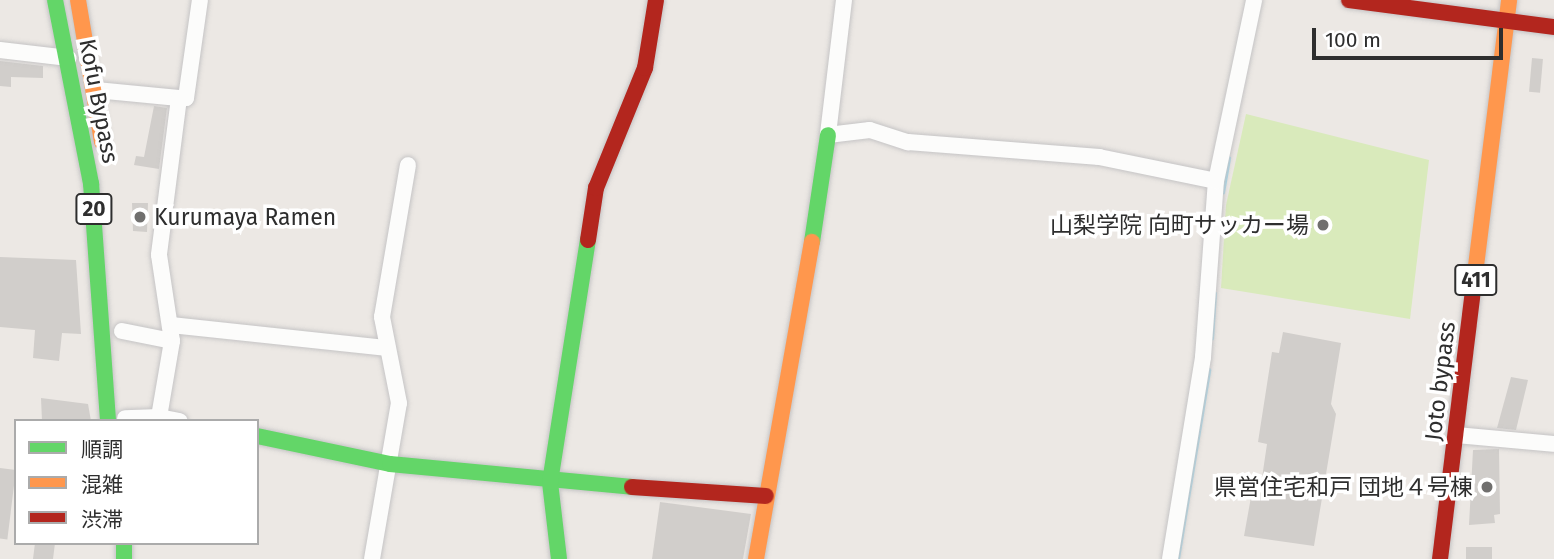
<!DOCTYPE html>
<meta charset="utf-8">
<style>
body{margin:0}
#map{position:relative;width:1554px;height:559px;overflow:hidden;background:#ece8e4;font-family:"Fira Sans","Noto Sans JP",sans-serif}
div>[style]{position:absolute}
.pitch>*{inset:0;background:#d9eabb}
.stream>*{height:3.5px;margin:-1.75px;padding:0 1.75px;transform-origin:1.75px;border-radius:1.75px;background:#99d6ec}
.building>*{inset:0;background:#d1cecb;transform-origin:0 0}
.roads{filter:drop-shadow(0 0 2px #c5c4c5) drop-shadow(0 0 2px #c5c4c5)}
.street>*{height:16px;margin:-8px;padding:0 8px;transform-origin:8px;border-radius:8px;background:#fcfcfb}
.fast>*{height:16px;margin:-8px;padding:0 8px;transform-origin:8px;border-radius:8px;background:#63d668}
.slow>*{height:16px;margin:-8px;padding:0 8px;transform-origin:8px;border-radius:8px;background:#ff974d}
.jam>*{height:16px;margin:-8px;padding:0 8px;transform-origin:8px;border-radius:8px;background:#b3261e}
.dots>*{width:19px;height:19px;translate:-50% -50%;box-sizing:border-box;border:4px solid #fff;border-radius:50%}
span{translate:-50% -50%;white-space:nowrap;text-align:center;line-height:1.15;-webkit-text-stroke:7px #fff;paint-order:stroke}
.shield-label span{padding:2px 5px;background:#fff;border:2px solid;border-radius:5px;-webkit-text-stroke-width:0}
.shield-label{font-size:21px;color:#2e2e2e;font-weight:700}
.street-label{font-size:23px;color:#2e2e2e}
.poi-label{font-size:23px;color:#2e2e2e}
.left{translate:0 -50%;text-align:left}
.right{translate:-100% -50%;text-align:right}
.legend{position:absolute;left:14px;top:419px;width:245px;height:126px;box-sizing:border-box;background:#fff;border:2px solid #ababab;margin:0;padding:9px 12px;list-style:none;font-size:21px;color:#2e2e2e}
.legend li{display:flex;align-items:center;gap:14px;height:35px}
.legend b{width:35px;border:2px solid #ababab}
.scale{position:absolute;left:1312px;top:28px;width:191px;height:32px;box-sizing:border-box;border:4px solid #2e2e2e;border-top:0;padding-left:9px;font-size:21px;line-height:24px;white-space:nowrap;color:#2e2e2e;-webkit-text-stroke:5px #fff;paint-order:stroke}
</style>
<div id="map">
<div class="pitch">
<i style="clip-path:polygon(1246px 114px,1429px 160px,1410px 319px,1221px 288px,1226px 205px)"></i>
</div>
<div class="stream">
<i style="left:1223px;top:193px;width:35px;rotate:-80deg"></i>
<i style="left:1212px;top:339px;width:45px;rotate:-86.2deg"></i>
<i style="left:1178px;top:559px;width:191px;rotate:-80.6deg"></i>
</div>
<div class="building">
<i style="left:1532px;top:58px;width:11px;height:34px;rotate:5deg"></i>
<i style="clip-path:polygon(0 61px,43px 66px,43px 78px,11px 77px,11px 87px,0 86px)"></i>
<i style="clip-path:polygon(154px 106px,167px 108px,159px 169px,134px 165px,136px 156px,144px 157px)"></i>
<i style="clip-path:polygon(132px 203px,148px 203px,147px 232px,133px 231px)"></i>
<i style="clip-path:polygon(0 257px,76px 260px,81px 334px,62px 333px,59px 361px,33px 358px,35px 330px,0 327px)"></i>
<i style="clip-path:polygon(1283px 332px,1341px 343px,1331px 404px,1336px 414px,1314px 546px,1244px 536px,1251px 497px,1259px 498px,1267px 444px,1258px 442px,1272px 352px,1279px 353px)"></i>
<i style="clip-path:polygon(1511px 377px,1528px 380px,1516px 430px,1497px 428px)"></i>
<i style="clip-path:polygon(41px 398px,88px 404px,91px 421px,42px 421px)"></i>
<i style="clip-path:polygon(1499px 449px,1500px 514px,1494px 515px,1495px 523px,1469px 525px,1473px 450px)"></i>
<i style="left:0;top:468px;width:16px;height:70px;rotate:7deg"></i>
<i style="clip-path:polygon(660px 502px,751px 514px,743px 559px,652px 559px)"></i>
<i style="clip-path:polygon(35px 543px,55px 543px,53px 559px,33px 559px)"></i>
<i style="left:1492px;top:547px;width:12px;height:26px;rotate:90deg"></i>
</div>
<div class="roads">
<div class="street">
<i style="left:844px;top:0;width:136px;rotate:96.8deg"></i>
<i style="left:828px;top:135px;width:42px;rotate:-6.8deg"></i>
<i style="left:870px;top:130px;width:40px;rotate:18deg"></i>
<i style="left:908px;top:142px;width:192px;rotate:4.5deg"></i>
<i style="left:1099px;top:157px;width:119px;rotate:11.6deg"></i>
<i style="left:0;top:50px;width:69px;rotate:6.6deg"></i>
<i style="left:96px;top:90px;width:83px;rotate:5.5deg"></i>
<i style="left:179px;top:98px;width:158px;rotate:97.3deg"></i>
<i style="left:159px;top:255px;width:87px;rotate:81.4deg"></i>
<i style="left:172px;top:341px;width:77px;rotate:99.7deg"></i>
<i style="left:159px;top:417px;width:34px;rotate:178deg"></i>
<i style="left:179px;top:98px;width:7px"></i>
<i style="left:186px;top:98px;width:99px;rotate:-81.9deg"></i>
<i style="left:171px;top:325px;width:218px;rotate:6.1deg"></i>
<i style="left:122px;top:331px;width:51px;rotate:11.3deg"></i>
<i style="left:159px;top:417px;width:21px;rotate:11deg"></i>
<i style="left:1456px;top:435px;width:98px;rotate:5.2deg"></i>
<i style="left:372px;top:559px;width:158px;rotate:-80.2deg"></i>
<i style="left:399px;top:403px;width:88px;rotate:-101.2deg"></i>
<i style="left:382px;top:317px;width:154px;rotate:-80.3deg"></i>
<i style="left:1170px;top:559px;width:205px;rotate:-80.7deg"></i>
<i style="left:1203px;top:357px;width:176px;rotate:-85.8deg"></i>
<i style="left:1216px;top:181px;width:185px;rotate:-78.1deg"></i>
</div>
<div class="fast">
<i style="left:55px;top:0;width:187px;rotate:78.9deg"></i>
<i style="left:91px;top:183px;width:239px;rotate:85.9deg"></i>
<i style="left:812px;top:242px;width:108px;rotate:-81.5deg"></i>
<i style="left:257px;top:436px;width:136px;rotate:11.9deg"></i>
<i style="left:390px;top:464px;width:243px;rotate:5.4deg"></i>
<i style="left:124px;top:543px;width:16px;rotate:90deg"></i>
<i style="left:559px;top:559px;width:78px;rotate:-96.7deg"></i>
<i style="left:550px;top:482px;width:245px;rotate:-81.1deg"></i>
</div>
<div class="slow">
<i style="left:78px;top:0;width:144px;rotate:80.4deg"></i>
<i style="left:1474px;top:282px;width:284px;rotate:-82.9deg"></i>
<i style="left:756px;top:559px;width:322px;rotate:-80deg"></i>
</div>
<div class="jam">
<i style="left:1349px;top:0;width:207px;rotate:7.5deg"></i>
<i style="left:588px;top:240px;width:53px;rotate:-81.3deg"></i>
<i style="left:596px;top:188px;width:130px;rotate:-67.8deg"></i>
<i style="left:645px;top:68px;width:69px;rotate:-80.8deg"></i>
<i style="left:632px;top:487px;width:134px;rotate:3.8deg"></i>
<i style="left:1440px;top:559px;width:279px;rotate:-83deg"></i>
</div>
</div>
<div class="dots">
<i style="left:140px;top:217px;background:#706f6e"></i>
<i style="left:1323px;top:225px;background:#706f6e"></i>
<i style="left:1487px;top:487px;background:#706f6e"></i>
</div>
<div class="shield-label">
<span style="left:94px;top:209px">20</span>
<span style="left:1476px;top:280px">411</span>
</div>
<div class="street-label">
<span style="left:99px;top:101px;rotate:79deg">Kofu Bypass</span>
<span style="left:1440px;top:381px;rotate:-83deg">Joto bypass</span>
</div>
<div class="poi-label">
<span class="left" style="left:154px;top:217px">Kurumaya Ramen</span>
<span class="right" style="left:1309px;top:225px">山梨学院 向町サッカー場</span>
<span class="right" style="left:1473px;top:487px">県営住宅和戸 団地４号棟</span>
</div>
<ul class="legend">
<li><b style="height:9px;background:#63d668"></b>順調</li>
<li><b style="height:9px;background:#ff974d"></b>混雑</li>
<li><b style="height:9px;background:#b3261e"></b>渋滞</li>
</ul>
<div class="scale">100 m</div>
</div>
